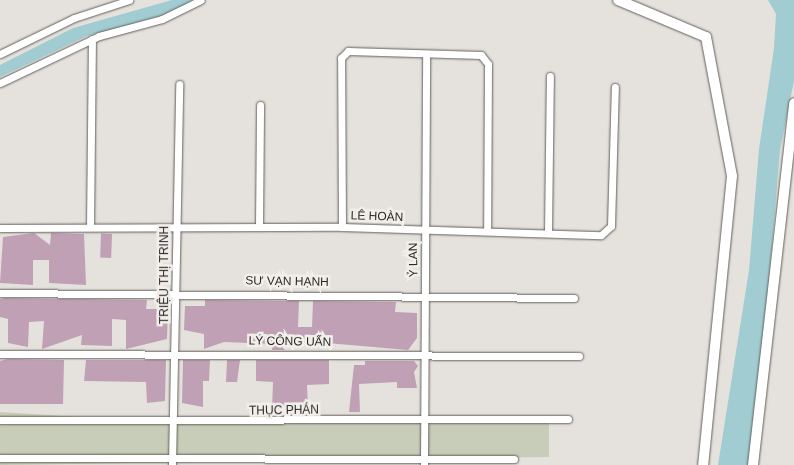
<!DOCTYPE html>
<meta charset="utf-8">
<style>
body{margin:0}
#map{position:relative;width:794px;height:465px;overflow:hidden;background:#e5e2dd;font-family:Helvetica,sans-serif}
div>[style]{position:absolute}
.green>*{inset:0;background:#c7cdb8}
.water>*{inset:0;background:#a1cdd2}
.building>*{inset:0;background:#c0a0b4;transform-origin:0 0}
.roads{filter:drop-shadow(0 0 1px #625f5b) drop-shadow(0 0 1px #625f5b)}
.street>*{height:7px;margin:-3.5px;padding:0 3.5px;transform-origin:3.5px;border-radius:3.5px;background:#fff}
.secondary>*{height:10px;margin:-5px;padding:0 5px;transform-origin:5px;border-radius:5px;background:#fff}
span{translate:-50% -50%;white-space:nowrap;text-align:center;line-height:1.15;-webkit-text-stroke:5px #f2efea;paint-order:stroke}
.street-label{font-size:12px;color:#2a2827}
</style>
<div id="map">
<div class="green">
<i style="clip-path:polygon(0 412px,173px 423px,549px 420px,549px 457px,0 465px)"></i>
</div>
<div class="water">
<i style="clip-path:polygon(172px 0,193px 0,168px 14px,87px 36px,0 77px,0 65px,73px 28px)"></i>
<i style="clip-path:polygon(768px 0,794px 0,794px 81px,780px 150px,761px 379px,748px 465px,718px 465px,749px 270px,759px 149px,774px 48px,776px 14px)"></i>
</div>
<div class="building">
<i style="clip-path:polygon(34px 233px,50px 245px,51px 233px,84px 234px,86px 285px,49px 283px,49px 260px,33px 260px,33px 285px,0 283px,3px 237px)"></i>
<i style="left:112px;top:234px;width:24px;height:11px;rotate:92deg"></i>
<i style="clip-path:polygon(5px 298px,147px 300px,146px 309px,168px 309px,167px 339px,126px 349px,126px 320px,112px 319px,112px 346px,81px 345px,82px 335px,42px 349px,44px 321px,29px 322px,28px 347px,8px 343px,8px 319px,0 317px,0 299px)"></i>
<i style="clip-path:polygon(205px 300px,299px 301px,298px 327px,312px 327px,313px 301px,396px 302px,395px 312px,417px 313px,417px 338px,408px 350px,315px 342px,279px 344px,285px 350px,272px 350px,273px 344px,224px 342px,204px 349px,204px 334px,184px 330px,185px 306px,205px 306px)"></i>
<i style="clip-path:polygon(8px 359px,64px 360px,63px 404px,0 404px,0 361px)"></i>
<i style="clip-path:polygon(86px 360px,166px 360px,165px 401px,147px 403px,146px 382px,84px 381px)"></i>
<i style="clip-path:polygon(183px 360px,210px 360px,209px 381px,203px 381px,203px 407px,182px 403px)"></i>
<i style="clip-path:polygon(227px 360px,240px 360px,237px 382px,226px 382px)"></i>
<i style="clip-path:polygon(256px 360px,329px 360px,329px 384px,307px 385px,308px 409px,272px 409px,273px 382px,256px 381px)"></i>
<i style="clip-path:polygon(365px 361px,414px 361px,418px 366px,414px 372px,417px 388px,397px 388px,397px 382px,359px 384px,360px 412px,349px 412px,354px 365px,365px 365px)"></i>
</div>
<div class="roads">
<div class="street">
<i style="left:0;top:54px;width:82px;rotate:-25.9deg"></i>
<i style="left:74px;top:18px;width:58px;rotate:-18.1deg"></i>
<i style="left:0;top:83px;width:110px;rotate:-25.4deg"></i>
<i style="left:99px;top:36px;width:65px;rotate:-15.1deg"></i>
<i style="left:162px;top:19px;width:43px;rotate:-26deg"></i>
<i style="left:90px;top:227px;width:188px;rotate:-89.4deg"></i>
<i style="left:259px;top:227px;width:122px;rotate:-89.5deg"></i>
<i style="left:342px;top:227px;width:169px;rotate:-90.3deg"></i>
<i style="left:341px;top:58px;width:10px;rotate:-45deg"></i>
<i style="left:348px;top:51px;width:133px;rotate:1.7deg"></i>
<i style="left:481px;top:55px;width:11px;rotate:52deg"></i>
<i style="left:488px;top:64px;width:166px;rotate:90.3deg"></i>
<i style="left:0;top:228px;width:342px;rotate:-0.2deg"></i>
<i style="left:342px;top:227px;width:259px;rotate:1.8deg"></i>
<i style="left:601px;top:235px;width:13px;rotate:-42deg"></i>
<i style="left:611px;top:226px;width:139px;rotate:-88.4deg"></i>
<i style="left:548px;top:232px;width:156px;rotate:-89.3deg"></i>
<i style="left:0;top:293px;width:574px;rotate:0.5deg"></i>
<i style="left:0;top:354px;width:579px;rotate:0.2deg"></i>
<i style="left:0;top:420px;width:568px;rotate:-0.1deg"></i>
<i style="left:0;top:458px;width:514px;rotate:0.11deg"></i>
<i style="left:172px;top:464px;width:380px;rotate:-88.9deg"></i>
<i style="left:424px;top:465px;width:411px;rotate:-89.7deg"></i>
</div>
<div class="secondary">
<i style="left:618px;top:0;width:95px;rotate:22.8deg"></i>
<i style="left:706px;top:37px;width:141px;rotate:79.4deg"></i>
<i style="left:732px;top:176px;width:290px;rotate:95.7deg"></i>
<i style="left:753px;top:465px;width:364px;rotate:-83.5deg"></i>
</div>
</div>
<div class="street-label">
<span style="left:377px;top:217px;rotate:2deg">LÊ HOÀN</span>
<span style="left:414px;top:260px;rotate:-91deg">Ỷ LAN</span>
<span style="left:165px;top:275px;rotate:-90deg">TRIỆU THỊ TRINH</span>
<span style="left:287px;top:282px;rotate:1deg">SƯ VẠN HẠNH</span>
<span style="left:290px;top:342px;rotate:1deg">LÝ CÔNG UẨN</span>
<span style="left:284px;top:411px;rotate:-1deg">THỤC PHÁN</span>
</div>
</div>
